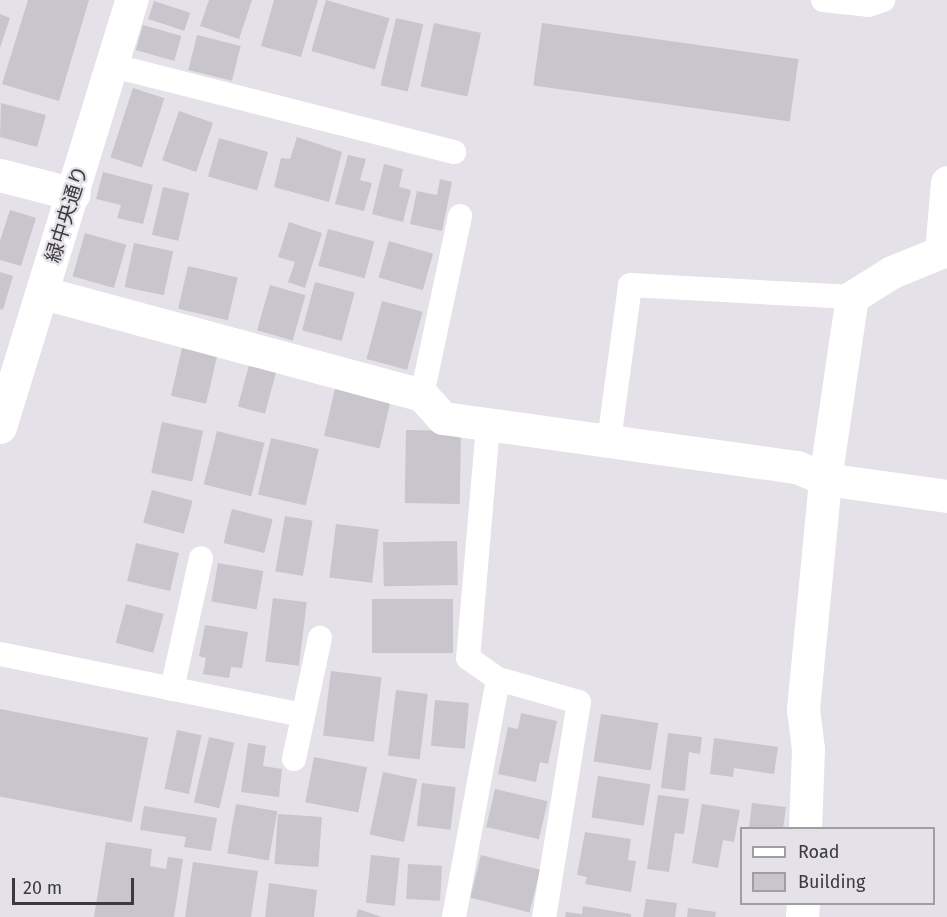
<!DOCTYPE html>
<meta charset="utf-8">
<style>
body{margin:0}
#map{position:relative;width:947px;height:917px;overflow:hidden;background:#e4e1e8;font-family:"Fira Sans","Noto Sans JP",sans-serif}
div>[style]{position:absolute}
.building>*{inset:0;background:#c8c5cc;transform-origin:0 0}
.service>*{height:24px;margin:-12px;padding:0 12px;transform-origin:12px;border-radius:12px;background:#fff}
.minor>*{height:33px;margin:-16.5px;padding:0 16.5px;transform-origin:16.5px;border-radius:16.5px;background:#fff}
span{translate:-50% -50%;white-space:nowrap;text-align:center;line-height:1.15;-webkit-text-stroke:4.5px #e4e1e8;paint-order:stroke}
.street-label{font-size:20px;color:#3b3a3c}
.legend{position:absolute;left:740px;top:827px;width:195px;height:78px;box-sizing:border-box;background:#e4e1e8;border:2px solid #a09ea3;margin:0;padding:8px 10px;list-style:none;font-size:18px;color:#3b3a3c}
.legend li{display:flex;align-items:center;gap:12px;height:30px}
.legend b{width:30px;border:2px solid #a09ea3}
.scale{position:absolute;left:12px;top:878px;width:122px;height:27px;box-sizing:border-box;border:3px solid #3b3a3c;border-top:0;padding-left:8px;font-size:18px;line-height:21px;white-space:nowrap;color:#3b3a3c;-webkit-text-stroke:4px #e4e1e8;paint-order:stroke}
</style>
<div id="map">
<div class="building">
<i style="clip-path:polygon(28px 0,89px 0,59px 101px,2px 84px)"></i>
<i style="clip-path:polygon(209px 0,252px 0,239px 39px,200px 26px)"></i>
<i style="clip-path:polygon(274px 0,318px 0,301px 57px,261px 46px)"></i>
<i style="left:326px;top:0;width:66px;height:53px;rotate:16deg"></i>
<i style="left:154px;top:1px;width:38px;height:19px;rotate:18deg"></i>
<i style="clip-path:polygon(0 14px,10px 18px,0 48px)"></i>
<i style="left:396px;top:18px;width:28px;height:69px;rotate:13deg"></i>
<i style="left:434px;top:23px;width:48px;height:65px;rotate:12deg"></i>
<i style="left:542px;top:23px;width:259px;height:63px;rotate:8deg"></i>
<i style="left:143px;top:25px;width:40px;height:26px;rotate:16deg"></i>
<i style="left:197px;top:35px;width:45px;height:36px;rotate:14deg"></i>
<i style="left:133px;top:88px;width:33px;height:73px;rotate:18deg"></i>
<i style="clip-path:polygon(1px 103px,46px 115px,37px 147px,0 137px)"></i>
<i style="left:179px;top:111px;width:36px;height:52px;rotate:19deg"></i>
<i style="clip-path:polygon(297px 137px,342px 152px,329px 202px,274px 187px,281px 158px,290px 159px)"></i>
<i style="left:219px;top:138px;width:51px;height:40px;rotate:16deg"></i>
<i style="clip-path:polygon(348px 155px,366px 159px,360px 180px,372px 183px,364px 211px,335px 204px)"></i>
<i style="clip-path:polygon(384px 164px,403px 169px,399px 187px,411px 190px,403px 222px,372px 214px)"></i>
<i style="clip-path:polygon(103px 172px,153px 185px,143px 224px,117px 218px,121px 205px,96px 199px)"></i>
<i style="clip-path:polygon(440px 179px,452px 182px,442px 231px,410px 224px,417px 191px,437px 195px)"></i>
<i style="left:163px;top:187px;width:27px;height:49px;rotate:13deg"></i>
<i style="clip-path:polygon(10px 210px,36px 218px,21px 266px,0 260px,0 241px)"></i>
<i style="clip-path:polygon(289px 222px,322px 233px,305px 288px,288px 282px,295px 262px,278px 257px)"></i>
<i style="left:328px;top:229px;width:48px;height:38px;rotate:15deg"></i>
<i style="left:85px;top:233px;width:43px;height:45px;rotate:16deg"></i>
<i style="left:389px;top:241px;width:46px;height:38px;rotate:16deg"></i>
<i style="left:134px;top:243px;width:40px;height:45px;rotate:12deg"></i>
<i style="left:188px;top:266px;width:51px;height:44px;rotate:13deg"></i>
<i style="clip-path:polygon(0 272px,13px 276px,3px 310px,0 309px)"></i>
<i style="left:315px;top:282px;width:41px;height:50px;rotate:15deg"></i>
<i style="left:270px;top:285px;width:37px;height:47px;rotate:16deg"></i>
<i style="left:382px;top:301px;width:42px;height:60px;rotate:15deg"></i>
<i style="left:182px;top:348px;width:36px;height:49px;rotate:13deg"></i>
<i style="left:249px;top:365px;width:28px;height:43px;rotate:15deg"></i>
<i style="left:336px;top:384px;width:57px;height:53px;rotate:13deg"></i>
<i style="left:162px;top:422px;width:42px;height:52px;rotate:12deg"></i>
<i style="left:406px;top:430px;width:55px;height:73px;rotate:1deg"></i>
<i style="left:217px;top:431px;width:49px;height:55px;rotate:14deg"></i>
<i style="left:271px;top:438px;width:49px;height:58px;rotate:13deg"></i>
<i style="left:152px;top:490px;width:42px;height:34px;rotate:15deg"></i>
<i style="left:232px;top:509px;width:42px;height:35px;rotate:14deg"></i>
<i style="left:285px;top:516px;width:28px;height:56px;rotate:10deg"></i>
<i style="left:336px;top:524px;width:43px;height:54px;rotate:7deg"></i>
<i style="left:457px;top:541px;width:44px;height:74px;rotate:89deg"></i>
<i style="left:136px;top:543px;width:44px;height:39px;rotate:13deg"></i>
<i style="left:218px;top:563px;width:46px;height:39px;rotate:10deg"></i>
<i style="left:273px;top:598px;width:34px;height:64px;rotate:7deg"></i>
<i style="left:372px;top:599px;width:81px;height:54px"></i>
<i style="left:126px;top:604px;width:39px;height:40px;rotate:15deg"></i>
<i style="clip-path:polygon(205px 625px,248px 632px,242px 668px,231px 667px,229px 678px,203px 674px,206px 658px,199px 656px)"></i>
<i style="left:331px;top:671px;width:51px;height:65px;rotate:7deg"></i>
<i style="left:396px;top:690px;width:32px;height:66px;rotate:7deg"></i>
<i style="left:435px;top:700px;width:34px;height:46px;rotate:5deg"></i>
<i style="left:0;top:709px;width:151px;height:86px;rotate:11deg"></i>
<i style="clip-path:polygon(521px 713px,557px 721px,548px 764px,540px 762px,536px 782px,498px 774px,508px 727px,518px 729px)"></i>
<i style="left:601px;top:714px;width:58px;height:48px;rotate:9deg"></i>
<i style="left:177px;top:730px;width:25px;height:60px;rotate:12deg"></i>
<i style="clip-path:polygon(668px 733px,702px 737px,700px 754px,689px 752px,685px 791px,661px 788px)"></i>
<i style="left:209px;top:737px;width:26px;height:67px;rotate:13deg"></i>
<i style="clip-path:polygon(714px 738px,778px 747px,774px 774px,734px 768px,733px 777px,710px 774px)"></i>
<i style="clip-path:polygon(248px 743px,266px 746px,263px 766px,282px 769px,279px 797px,241px 792px)"></i>
<i style="left:314px;top:757px;width:54px;height:46px;rotate:11deg"></i>
<i style="left:383px;top:772px;width:35px;height:64px;rotate:12deg"></i>
<i style="left:598px;top:776px;width:53px;height:42px;rotate:9deg"></i>
<i style="left:422px;top:783px;width:34px;height:43px;rotate:7deg"></i>
<i style="left:495px;top:789px;width:54px;height:39px;rotate:13deg"></i>
<i style="clip-path:polygon(658px 795px,689px 799px,684px 834px,675px 833px,669px 872px,647px 869px)"></i>
<i style="clip-path:polygon(752px 803px,786px 807px,783px 828px,749px 828px)"></i>
<i style="left:236px;top:804px;width:42px;height:50px;rotate:10deg"></i>
<i style="clip-path:polygon(702px 804px,740px 810px,734px 842px,723px 840px,718px 868px,692px 863px)"></i>
<i style="clip-path:polygon(144px 806px,217px 818px,211px 851px,184px 847px,186px 837px,140px 830px)"></i>
<i style="left:278px;top:814px;width:44px;height:50px;rotate:4deg"></i>
<i style="clip-path:polygon(585px 832px,631px 839px,628px 860px,636px 861px,631px 892px,585px 884px,587px 877px,577px 875px)"></i>
<i style="clip-path:polygon(106px 842px,152px 849px,150px 866px,166px 869px,168px 857px,183px 859px,174px 917px,94px 917px)"></i>
<i style="left:371px;top:855px;width:29px;height:48px;rotate:6deg"></i>
<i style="left:481px;top:855px;width:61px;height:44px;rotate:14deg"></i>
<i style="clip-path:polygon(193px 862px,258px 871px,251px 917px,185px 917px)"></i>
<i style="left:408px;top:864px;width:34px;height:35px;rotate:3deg"></i>
<i style="clip-path:polygon(269px 883px,317px 890px,314px 917px,265px 917px)"></i>
<i style="clip-path:polygon(646px 899px,677px 903px,675px 917px,643px 917px)"></i>
<i style="clip-path:polygon(583px 906px,631px 914px,631px 917px,565px 917px,566px 912px,582px 914px)"></i>
<i style="clip-path:polygon(688px 908px,716px 912px,715px 917px,687px 917px)"></i>
<i style="clip-path:polygon(358px 909px,382px 917px,356px 917px)"></i>
</div>
<div class="service">
<i style="left:823px;top:0;width:45px;rotate:6.3deg"></i>
<i style="left:868px;top:5px;width:16px;rotate:-18deg"></i>
<i style="left:110px;top:65px;width:355px;rotate:14.2deg"></i>
<i style="left:422px;top:395px;width:183px;rotate:-78deg"></i>
<i style="left:488px;top:426px;width:233px;rotate:94.9deg"></i>
<i style="left:468px;top:658px;width:37px;rotate:35deg"></i>
<i style="left:498px;top:679px;width:84px;rotate:15.9deg"></i>
<i style="left:579px;top:702px;width:218px;rotate:99.2deg"></i>
<i style="left:609px;top:441px;width:157px;rotate:-82.3deg"></i>
<i style="left:630px;top:285px;width:222px;rotate:3.1deg"></i>
<i style="left:0;top:654px;width:309px;rotate:11.4deg"></i>
<i style="left:172px;top:689px;width:134px;rotate:-77.5deg"></i>
<i style="left:294px;top:759px;width:124px;rotate:-77.9deg"></i>
<i style="left:454px;top:917px;width:242px;rotate:-79.5deg"></i>
</div>
<div class="minor">
<i style="left:0;top:175px;width:76px;rotate:14.4deg"></i>
<i style="left:44px;top:293px;width:392px;rotate:15.1deg"></i>
<i style="left:422px;top:395px;width:31px;rotate:48deg"></i>
<i style="left:443px;top:418px;width:357px;rotate:7.9deg"></i>
<i style="left:797px;top:467px;width:30px;rotate:23deg"></i>
<i style="left:825px;top:479px;width:123px;rotate:7.9deg"></i>
<i style="left:0;top:427px;width:447px;rotate:-72.9deg"></i>
<i style="left:805px;top:828px;width:79px;rotate:-87.8deg"></i>
<i style="left:808px;top:749px;width:40px;rotate:-97.1deg"></i>
<i style="left:803px;top:709px;width:231px;rotate:-84.5deg"></i>
<i style="left:825px;top:479px;width:184px;rotate:-81.6deg"></i>
<i style="left:852px;top:297px;width:47px;rotate:-32deg"></i>
<i style="left:892px;top:272px;width:53px;rotate:-22.2deg"></i>
<i style="left:941px;top:252px;width:70px;rotate:-85.1deg"></i>
<i style="left:802px;top:917px;width:13px;rotate:-86deg"></i>
</div>
<div class="street-label">
<span style="left:67px;top:214px;rotate:-73deg">緑中央通り</span>
</div>
<ul class="legend">
<li><b style="height:8px;background:#fff"></b>Road</li>
<li><b style="height:16px;background:#c8c5cc"></b>Building</li>
</ul>
<div class="scale">20 m</div>
</div>
